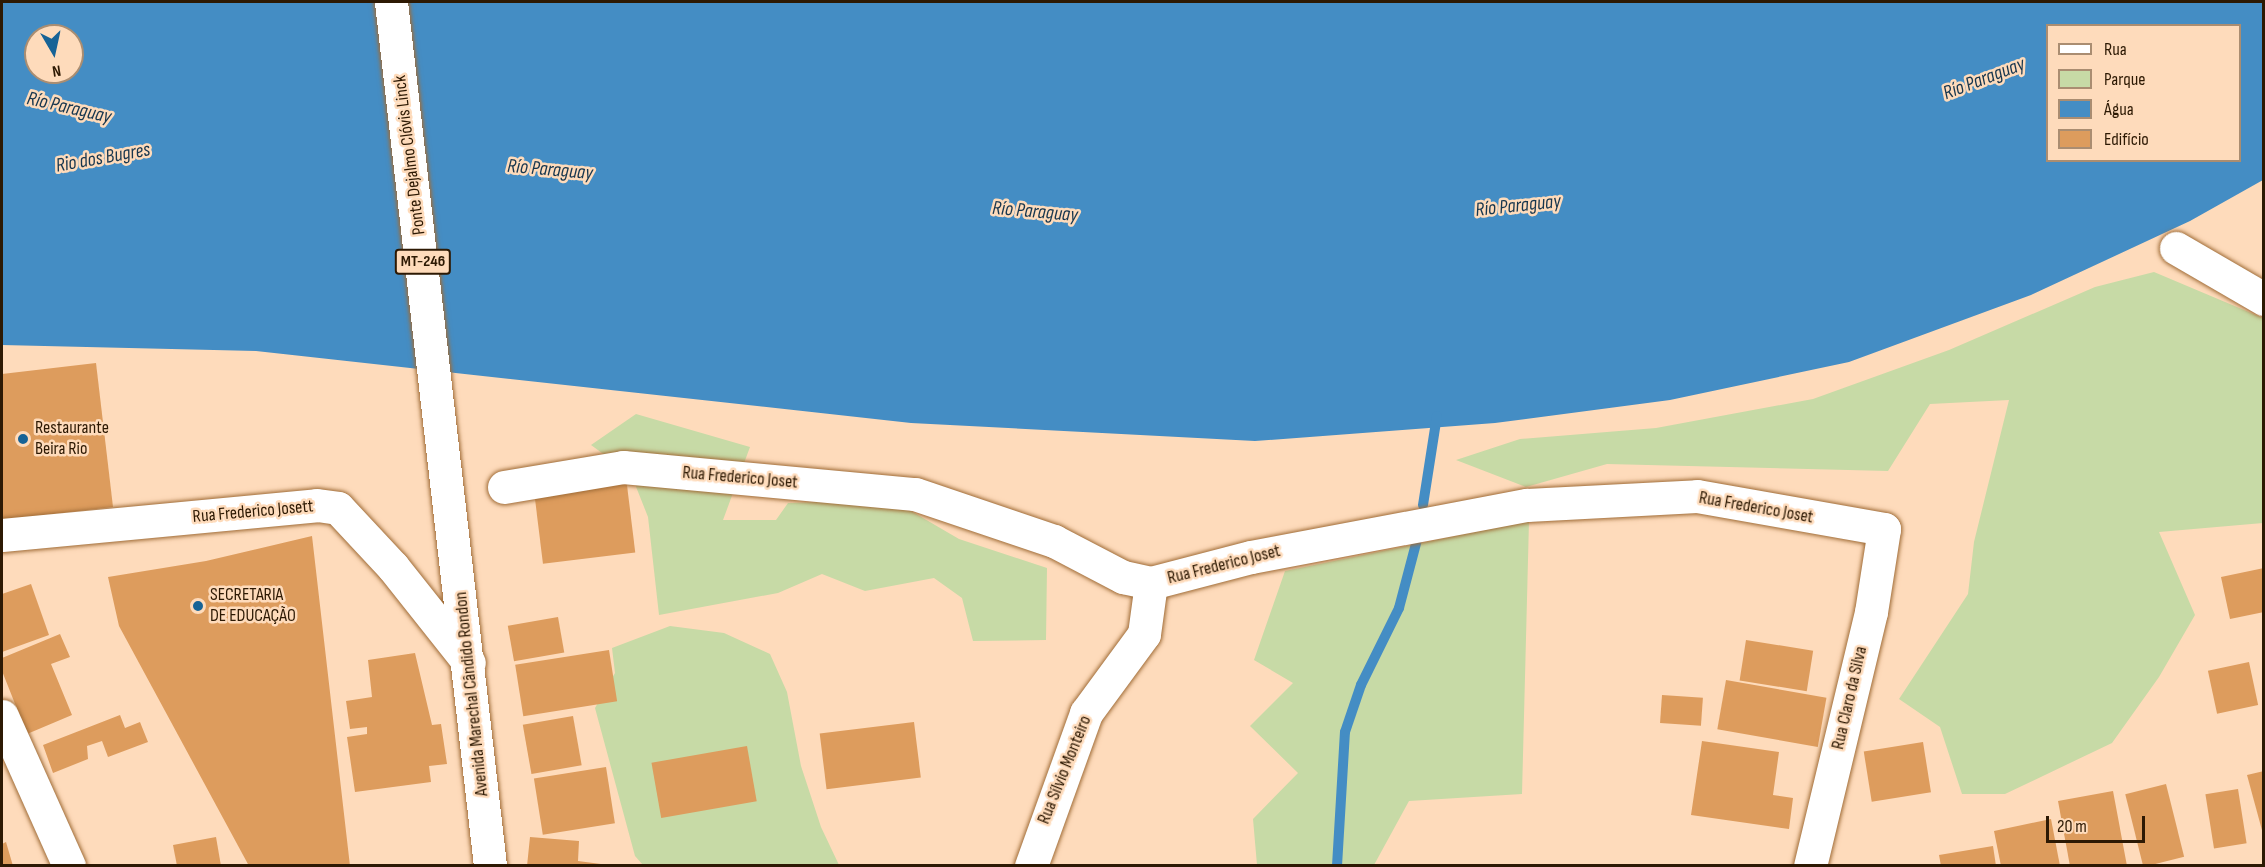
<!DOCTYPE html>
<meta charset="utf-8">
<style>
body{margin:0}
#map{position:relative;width:2265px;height:867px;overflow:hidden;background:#fedbbb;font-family:"Sofia Sans Condensed",sans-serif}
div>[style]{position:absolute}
.green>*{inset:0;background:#c7daa6}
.water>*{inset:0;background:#448dc4}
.stream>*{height:10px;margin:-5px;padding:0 5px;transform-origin:5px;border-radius:5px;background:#448dc4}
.building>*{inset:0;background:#dd9c5d;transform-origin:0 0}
.roads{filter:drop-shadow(0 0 2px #a06c37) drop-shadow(0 0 2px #a06c37)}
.minor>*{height:33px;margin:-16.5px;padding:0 16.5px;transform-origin:16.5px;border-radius:16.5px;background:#fff}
.major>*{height:33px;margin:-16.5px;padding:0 16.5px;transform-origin:16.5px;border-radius:16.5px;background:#fff}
.dots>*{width:16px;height:16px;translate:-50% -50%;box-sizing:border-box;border:3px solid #fedbbb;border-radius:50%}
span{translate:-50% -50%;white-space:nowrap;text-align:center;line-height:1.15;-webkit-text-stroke:5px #fedbbb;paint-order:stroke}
.shield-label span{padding:2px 4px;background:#fedbbb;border:2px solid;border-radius:4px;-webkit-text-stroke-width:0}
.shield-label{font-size:16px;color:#2d1903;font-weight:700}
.street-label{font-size:18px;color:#2d1903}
.poi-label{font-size:18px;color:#2d1903}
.left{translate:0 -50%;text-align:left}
.water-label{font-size:20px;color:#17364e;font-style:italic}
.frame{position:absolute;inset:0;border:3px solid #2d1903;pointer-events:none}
.legend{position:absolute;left:2046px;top:24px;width:195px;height:138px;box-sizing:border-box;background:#fedbbb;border:2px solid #aa8d71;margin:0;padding:8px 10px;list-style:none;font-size:18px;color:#2d1903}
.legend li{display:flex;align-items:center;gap:12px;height:30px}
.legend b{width:30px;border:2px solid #aa8d71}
.north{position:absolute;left:24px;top:24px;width:60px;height:60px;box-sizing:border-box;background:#fedbbb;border:2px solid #aa8d71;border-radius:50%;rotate:171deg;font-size:16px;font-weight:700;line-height:24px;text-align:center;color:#2d1903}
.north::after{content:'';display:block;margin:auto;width:21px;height:27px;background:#176396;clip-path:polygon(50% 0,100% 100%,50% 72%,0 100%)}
.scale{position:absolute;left:2046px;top:816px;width:99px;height:27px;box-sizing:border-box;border:3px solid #2d1903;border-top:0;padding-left:8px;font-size:18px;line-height:21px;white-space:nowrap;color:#2d1903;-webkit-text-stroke:4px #fedbbb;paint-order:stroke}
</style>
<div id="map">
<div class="green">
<i style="clip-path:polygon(2154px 272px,2263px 318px,2263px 523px,2159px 532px,2195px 615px,2159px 677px,2112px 743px,2005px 794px,1962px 794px,1940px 727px,1899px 699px,1968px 594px,1974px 542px,2009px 400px,1930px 404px,1888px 471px,1607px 464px,1526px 487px,1456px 460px,1520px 439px,1656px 428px,1813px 399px,1949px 350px,2095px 287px)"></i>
<i style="clip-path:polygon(636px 414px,750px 447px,723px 520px,776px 520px,788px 503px,847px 501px,911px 511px,959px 539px,1047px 568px,1046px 640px,973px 641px,962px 598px,934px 578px,865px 591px,822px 574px,778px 593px,659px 615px,648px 517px,631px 474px,591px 445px)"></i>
<i style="clip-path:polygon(1529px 521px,1522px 794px,1409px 801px,1374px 865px,1257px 865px,1253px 819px,1298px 773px,1250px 726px,1293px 683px,1254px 660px,1285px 571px)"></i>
<i style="clip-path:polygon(670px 626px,724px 633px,770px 654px,787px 692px,801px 766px,821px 827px,839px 865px,643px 865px,635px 856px,595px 708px,615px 673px,612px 648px)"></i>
</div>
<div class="water">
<i style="clip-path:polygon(evenodd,2px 2px,2263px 2px,2263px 180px,2190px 221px,2031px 295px,1849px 362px,1670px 400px,1495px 423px,1255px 441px,911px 423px,256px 351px,2px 345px,2px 2px,2048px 26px,2240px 26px,2240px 160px,2048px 160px,2048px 26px,2px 2px,36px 36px,72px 36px,72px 72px,36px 72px,36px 36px)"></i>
</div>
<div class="stream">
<i style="left:1423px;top:505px;width:90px;rotate:-81.1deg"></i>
<i style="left:1337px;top:866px;width:134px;rotate:-86.6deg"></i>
<i style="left:1345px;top:732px;width:50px;rotate:-71.2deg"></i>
<i style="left:1361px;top:685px;width:86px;rotate:-63.7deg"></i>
<i style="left:1399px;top:608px;width:70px;rotate:-75.2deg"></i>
</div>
<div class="building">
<i style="clip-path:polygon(96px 363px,113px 507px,2px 520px,2px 374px)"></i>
<i style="left:626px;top:477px;width:76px;height:93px;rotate:83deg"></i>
<i style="clip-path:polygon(312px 536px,350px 866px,249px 866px,119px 626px,108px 577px,206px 561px)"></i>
<i style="clip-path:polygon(2264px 568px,2264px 612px,2230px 619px,2221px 577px)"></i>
<i style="clip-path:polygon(31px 584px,49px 635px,2px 652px,2px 594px)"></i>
<i style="left:558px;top:617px;width:36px;height:51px;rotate:80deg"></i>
<i style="clip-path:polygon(60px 634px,70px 657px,51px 664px,72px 715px,27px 734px,2px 671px,2px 658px)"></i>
<i style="left:1746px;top:640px;width:68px;height:41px;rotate:9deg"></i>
<i style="left:609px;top:650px;width:52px;height:95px;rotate:81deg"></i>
<i style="clip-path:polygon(415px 653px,432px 725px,441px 724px,447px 764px,429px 766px,431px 782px,355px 792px,347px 737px,367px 734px,367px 727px,350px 729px,346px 701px,372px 697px,368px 660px)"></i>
<i style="left:2249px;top:662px;width:44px;height:42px;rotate:78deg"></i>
<i style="left:1726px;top:680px;width:102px;height:50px;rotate:10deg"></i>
<i style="left:1662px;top:695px;width:41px;height:28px;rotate:4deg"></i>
<i style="clip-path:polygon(120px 715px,125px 728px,140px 722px,148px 742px,108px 757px,102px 741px,87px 746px,88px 759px,53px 773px,43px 745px)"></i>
<i style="left:573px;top:716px;width:50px;height:51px;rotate:80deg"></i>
<i style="left:914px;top:722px;width:56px;height:95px;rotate:83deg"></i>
<i style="clip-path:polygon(1702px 741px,1779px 752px,1773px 795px,1793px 798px,1789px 829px,1691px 815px)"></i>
<i style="left:1923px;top:742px;width:51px;height:60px;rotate:81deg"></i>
<i style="left:747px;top:746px;width:56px;height:97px;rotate:80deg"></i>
<i style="left:606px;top:767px;width:57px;height:73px;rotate:81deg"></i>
<i style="clip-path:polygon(2264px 771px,2264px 834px,2263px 834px,2247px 775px)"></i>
<i style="left:2166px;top:784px;width:75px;height:42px;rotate:76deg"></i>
<i style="left:2238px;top:789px;width:55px;height:33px;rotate:81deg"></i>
<i style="clip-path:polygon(2113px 791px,2127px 866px,2070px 866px,2058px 801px)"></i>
<i style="clip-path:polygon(2051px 819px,2060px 866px,2001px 866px,1994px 831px)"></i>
<i style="clip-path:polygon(216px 837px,221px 866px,177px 866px,173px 845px)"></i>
<i style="clip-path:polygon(530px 837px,579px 841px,578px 861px,616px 866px,527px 866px)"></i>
<i style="clip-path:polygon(6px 842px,13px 866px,2px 866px,2px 844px)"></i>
<i style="clip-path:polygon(1993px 846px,1996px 866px,1941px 866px,1939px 855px)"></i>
</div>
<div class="roads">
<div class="minor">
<i style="left:2176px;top:248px;width:102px;rotate:30.1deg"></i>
<i style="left:504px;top:487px;width:121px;rotate:-9.5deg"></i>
<i style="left:623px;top:467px;width:293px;rotate:5.3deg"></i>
<i style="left:915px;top:494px;width:147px;rotate:18.7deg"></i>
<i style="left:1054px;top:541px;width:78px;rotate:27.6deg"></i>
<i style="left:1123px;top:577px;width:29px;rotate:12deg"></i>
<i style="left:1151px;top:583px;width:103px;rotate:-14.6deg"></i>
<i style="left:1251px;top:557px;width:281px;rotate:-10.7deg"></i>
<i style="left:1527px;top:505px;width:170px;rotate:-3deg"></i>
<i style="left:1697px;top:496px;width:190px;rotate:10deg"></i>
<i style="left:1884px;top:529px;width:84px;rotate:98.9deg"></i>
<i style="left:1871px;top:612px;width:261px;rotate:103.5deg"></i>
<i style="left:2px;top:535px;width:316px;rotate:-5.4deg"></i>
<i style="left:317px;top:505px;width:21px;rotate:8deg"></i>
<i style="left:338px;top:508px;width:81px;rotate:47deg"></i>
<i style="left:393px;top:567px;width:122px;rotate:51.6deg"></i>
<i style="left:2px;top:716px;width:164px;rotate:65.9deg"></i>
<i style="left:1031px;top:866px;width:163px;rotate:-70.2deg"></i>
<i style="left:1086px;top:713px;width:98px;rotate:-53.7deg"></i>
<i style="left:1144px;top:634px;width:51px;rotate:-82.2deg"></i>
</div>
<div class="major">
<i style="left:391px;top:2px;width:870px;rotate:83.46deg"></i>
</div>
</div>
<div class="dots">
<i style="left:23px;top:439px;background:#176396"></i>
<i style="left:198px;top:606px;background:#176396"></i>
</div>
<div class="shield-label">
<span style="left:423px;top:262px">MT-246</span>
</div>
<div class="street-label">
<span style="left:410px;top:155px;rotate:-97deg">Ponte Dejalmo Clóvis Linck</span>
<span style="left:740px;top:478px;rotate:5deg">Rua Frederico Joset</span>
<span style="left:1756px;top:508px;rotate:10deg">Rua Frederico Joset</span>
<span style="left:253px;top:512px;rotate:-5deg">Rua Frederico Josett</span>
<span style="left:1224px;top:565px;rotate:-14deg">Rua Frederico Joset</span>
<span style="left:472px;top:694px;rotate:-96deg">Avenida Marechal Cândido Rondon</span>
<span style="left:1850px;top:698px;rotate:-77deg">Rua Claro da Silva</span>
<span style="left:1065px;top:770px;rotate:-68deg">Rua Sílvio Monteiro</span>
</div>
<div class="poi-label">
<span class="left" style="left:35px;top:439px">Restaurante<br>Beira Rio</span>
<span class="left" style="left:210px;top:606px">SECRETARIA<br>DE EDUCAÇÃO</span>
</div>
<div class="water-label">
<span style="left:1984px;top:79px;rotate:-21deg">Río Paraguay</span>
<span style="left:69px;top:108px;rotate:13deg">Río Paraguay</span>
<span style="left:103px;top:158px;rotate:-10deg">Rio dos Bugres</span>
<span style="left:550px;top:170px;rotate:5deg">Río Paraguay</span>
<span style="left:1518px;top:206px;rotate:-6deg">Río Paraguay</span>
<span style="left:1035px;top:212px;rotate:5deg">Río Paraguay</span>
</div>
<div class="frame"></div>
<ul class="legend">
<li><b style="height:8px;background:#fff"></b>Rua</li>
<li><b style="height:16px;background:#c7daa6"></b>Parque</li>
<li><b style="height:16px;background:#448dc4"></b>Água</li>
<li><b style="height:16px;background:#dd9c5d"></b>Edifício</li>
</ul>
<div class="north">N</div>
<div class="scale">20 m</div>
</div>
